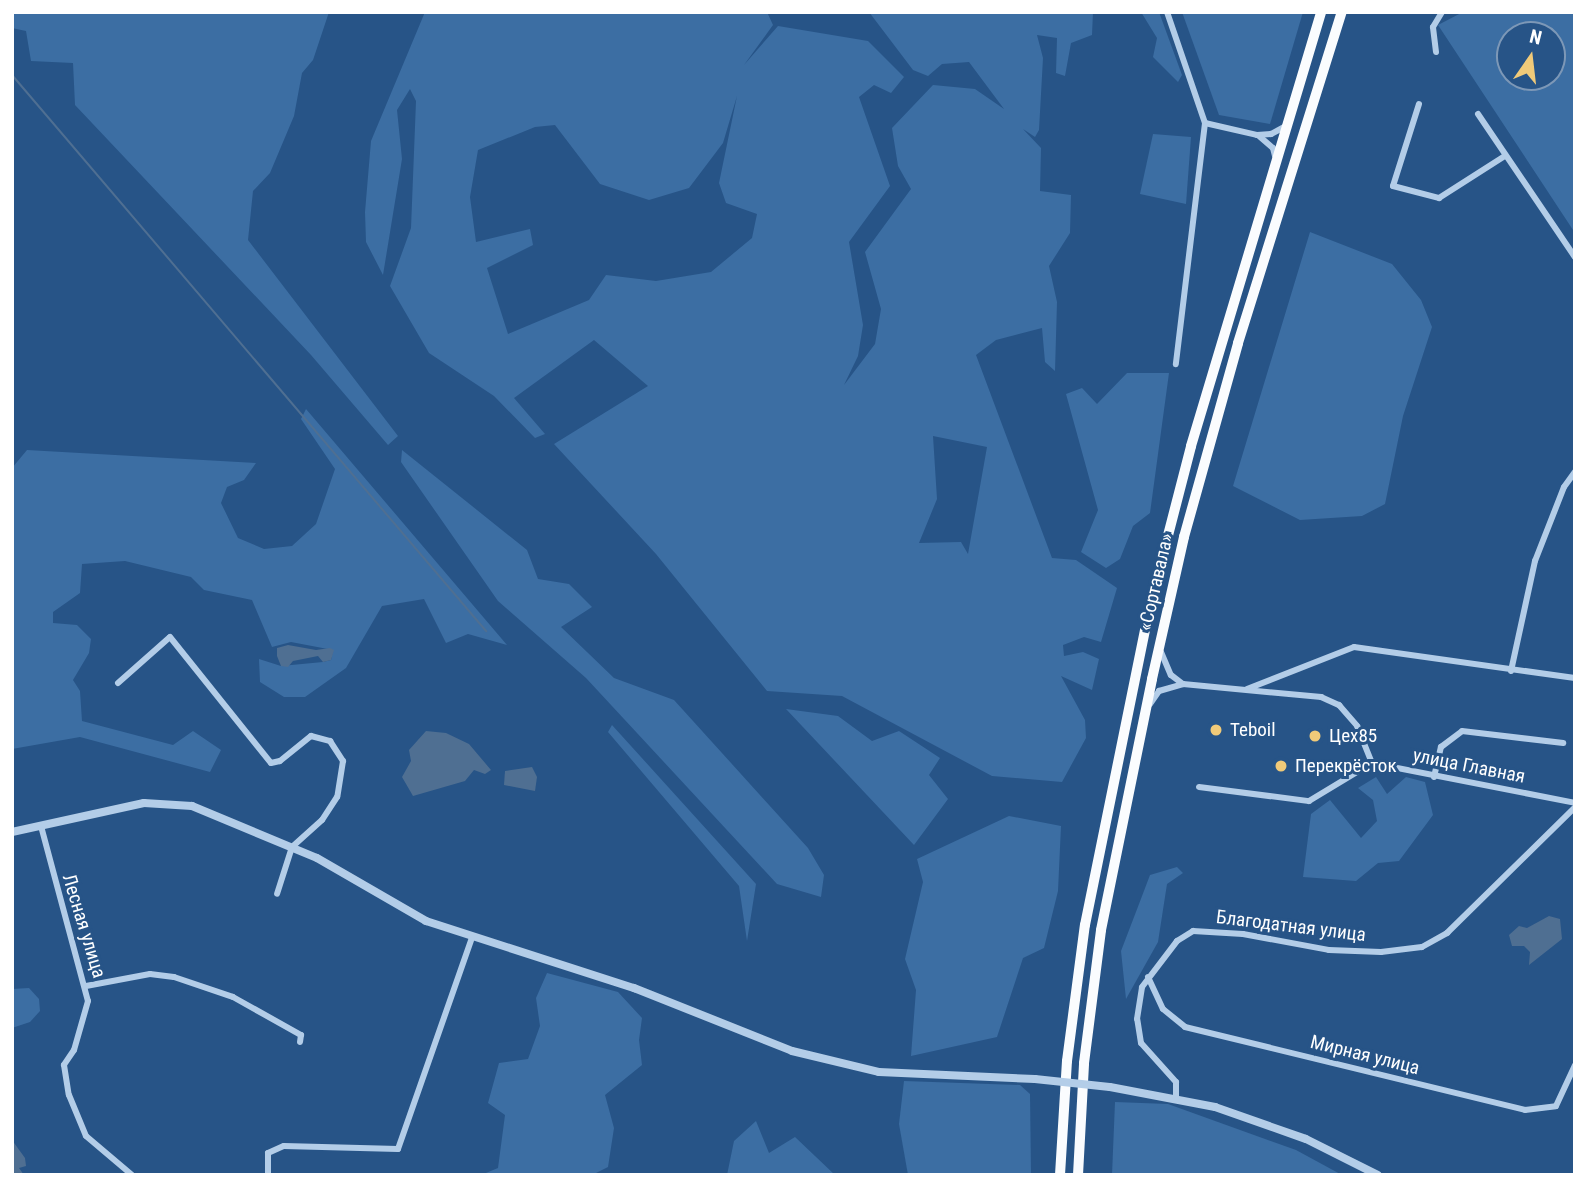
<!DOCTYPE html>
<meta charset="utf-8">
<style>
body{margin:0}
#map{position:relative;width:1587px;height:1187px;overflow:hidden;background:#275487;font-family:"Roboto Condensed",sans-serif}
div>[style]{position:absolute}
.green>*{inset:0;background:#3c6ea3}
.water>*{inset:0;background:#4f6f92}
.stream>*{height:2px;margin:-1px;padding:0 1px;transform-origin:1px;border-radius:1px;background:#4f6f92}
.minor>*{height:6px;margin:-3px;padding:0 3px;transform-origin:3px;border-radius:3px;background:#b3cde8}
.tertiary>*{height:8px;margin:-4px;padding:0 4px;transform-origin:4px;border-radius:4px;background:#b3cde8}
.trunk>*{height:10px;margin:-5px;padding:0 5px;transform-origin:5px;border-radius:5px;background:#fafcfe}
.tertiary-bridge>*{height:8px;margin:-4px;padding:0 4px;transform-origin:4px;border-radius:4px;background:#b3cde8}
.dots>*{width:19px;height:19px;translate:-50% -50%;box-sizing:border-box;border:4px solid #275487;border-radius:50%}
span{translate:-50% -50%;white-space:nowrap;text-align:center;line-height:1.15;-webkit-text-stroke:6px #275487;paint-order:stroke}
.street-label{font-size:19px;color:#fff}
.poi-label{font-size:19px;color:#fff}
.left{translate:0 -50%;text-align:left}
.frame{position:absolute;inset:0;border:14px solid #fff;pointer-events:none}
.north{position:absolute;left:1496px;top:21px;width:70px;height:70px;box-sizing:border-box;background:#275487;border:2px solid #7d98b7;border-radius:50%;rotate:14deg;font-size:19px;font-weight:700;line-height:28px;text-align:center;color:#fff}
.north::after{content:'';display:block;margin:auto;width:24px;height:32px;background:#f0ca79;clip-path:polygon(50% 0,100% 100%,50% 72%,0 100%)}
</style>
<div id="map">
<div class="green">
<i style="clip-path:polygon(12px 12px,329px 12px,313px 60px,302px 73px,294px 116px,270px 173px,253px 191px,248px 240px,398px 436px,388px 445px,311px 355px,75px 105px,73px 63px,31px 61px,26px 31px,12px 28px)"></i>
<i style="clip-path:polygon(evenodd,425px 12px,767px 12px,773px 25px,744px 65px,778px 26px,868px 41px,904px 77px,891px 93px,874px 85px,859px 97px,890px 186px,849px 242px,863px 325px,858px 356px,844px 385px,875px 344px,881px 309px,865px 252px,911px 189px,898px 166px,892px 128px,933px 85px,975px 89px,1004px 109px,969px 62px,942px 64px,928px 76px,913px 70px,869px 12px,1093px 12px,1092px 35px,1071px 43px,1065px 76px,1056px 73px,1057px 38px,1037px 35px,1043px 58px,1039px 130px,1035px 137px,1023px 129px,1041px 148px,1040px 191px,1071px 195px,1070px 233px,1049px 266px,1057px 302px,1055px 371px,1045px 362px,1042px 328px,996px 340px,976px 355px,1052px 558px,1076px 560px,1117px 588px,1101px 642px,1084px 637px,1063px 645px,1064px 656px,1083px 652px,1099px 659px,1092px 690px,1061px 676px,1085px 720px,1086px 738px,1062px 782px,992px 776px,842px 696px,767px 691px,656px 554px,554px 444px,648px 386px,594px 340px,514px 398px,545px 434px,535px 438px,494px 396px,429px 353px,390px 286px,411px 228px,416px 101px,410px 89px,397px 110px,402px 159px,383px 275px,366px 242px,365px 212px,371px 141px,425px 12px,737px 96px,719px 183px,726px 203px,757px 214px,752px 238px,711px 272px,656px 281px,606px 275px,589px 300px,508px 334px,487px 268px,533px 245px,530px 229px,476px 242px,470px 197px,478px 150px,535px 127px,555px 125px,600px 184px,649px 200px,689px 188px,723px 143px,737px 96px,425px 12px,933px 436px,987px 447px,968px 554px,961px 542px,919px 543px,937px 499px,933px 436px)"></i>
<i style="clip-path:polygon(1141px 12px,1159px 12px,1182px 75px,1178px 82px,1153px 57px,1157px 38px)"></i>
<i style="clip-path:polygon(1182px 12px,1303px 12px,1270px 124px,1219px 115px)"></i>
<i style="clip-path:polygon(evenodd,1463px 12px,1575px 12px,1575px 233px,1438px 25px,1463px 12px,1510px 35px,1552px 35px,1552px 77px,1510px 77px,1510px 35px)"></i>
<i style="clip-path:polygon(1153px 134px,1191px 137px,1186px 204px,1140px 194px)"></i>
<i style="clip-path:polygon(1310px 232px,1392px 264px,1421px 300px,1432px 327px,1403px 416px,1385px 504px,1362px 516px,1300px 520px,1233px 486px)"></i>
<i style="clip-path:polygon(1127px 373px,1169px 373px,1150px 513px,1133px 526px,1120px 559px,1106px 568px,1081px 552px,1098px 510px,1066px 394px,1082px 388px,1097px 404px)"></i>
<i style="clip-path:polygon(306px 409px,507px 645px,468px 634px,446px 643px,424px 599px,382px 606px,346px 668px,305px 697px,284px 697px,260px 682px,259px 659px,281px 666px,323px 662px,331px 660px,333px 650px,291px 642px,272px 647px,252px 600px,204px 590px,191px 577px,125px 561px,82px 564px,80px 593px,53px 612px,53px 623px,77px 625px,91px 639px,89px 653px,73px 680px,80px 691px,82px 721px,173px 745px,193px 731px,221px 750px,210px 772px,80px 737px,12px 749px,12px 468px,27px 450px,256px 463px,244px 480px,227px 487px,221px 503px,238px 538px,264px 549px,292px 546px,316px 524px,335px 469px,301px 419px)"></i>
<i style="clip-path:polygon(402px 450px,527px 550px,538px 579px,569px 584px,592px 607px,561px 627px,614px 678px,674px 700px,808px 848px,824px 875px,821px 897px,777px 884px,586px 678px,498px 601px,401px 462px)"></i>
<i style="clip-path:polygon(786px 709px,838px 716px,872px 741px,899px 731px,940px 758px,929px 775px,948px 799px,914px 845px)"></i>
<i style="clip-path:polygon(612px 725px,756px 884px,747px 941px,739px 886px,608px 732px)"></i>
<i style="clip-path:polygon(1376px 777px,1387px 794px,1406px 777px,1425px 782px,1433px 815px,1399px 861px,1378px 863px,1356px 881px,1303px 877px,1311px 814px,1330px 800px,1361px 838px,1377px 821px,1373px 800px,1358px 788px)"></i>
<i style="clip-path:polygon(1009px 816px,1061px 826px,1058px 891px,1044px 948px,1023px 958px,997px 1037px,911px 1056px,916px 990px,905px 959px,923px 882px,917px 859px)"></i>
<i style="clip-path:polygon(1177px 867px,1183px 873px,1167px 884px,1158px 942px,1126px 999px,1121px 951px,1139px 904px,1150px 875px)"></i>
<i style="clip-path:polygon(547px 973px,618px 992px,642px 1018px,639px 1040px,642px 1065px,605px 1095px,614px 1128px,608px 1167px,592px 1175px,481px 1175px,498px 1168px,505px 1115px,488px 1103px,499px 1063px,528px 1059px,540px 1026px,536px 998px)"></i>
<i style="clip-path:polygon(29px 988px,39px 999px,40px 1011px,30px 1022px,12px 1028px,12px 989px)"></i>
<i style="clip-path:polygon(904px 1081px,1020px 1085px,1030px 1094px,1031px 1175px,908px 1175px,899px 1124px)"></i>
<i style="clip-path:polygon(1115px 1102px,1168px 1104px,1296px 1150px,1342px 1175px,1112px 1175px)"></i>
<i style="clip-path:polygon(756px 1121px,769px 1153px,795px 1137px,835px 1175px,727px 1175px,734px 1141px)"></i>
</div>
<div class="water">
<i style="clip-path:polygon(288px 645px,316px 650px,330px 648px,334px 650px,331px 660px,323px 662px,318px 656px,293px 661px,288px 667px,281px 666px,277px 656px,277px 648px)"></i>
<i style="clip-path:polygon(426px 731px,446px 733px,469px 744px,491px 770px,485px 774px,474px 770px,465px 781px,413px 796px,402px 777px,411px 761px,409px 750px)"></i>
<i style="clip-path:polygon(532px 767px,537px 777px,535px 791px,504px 785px,505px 771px)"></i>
<i style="clip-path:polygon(1549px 916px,1560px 919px,1562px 939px,1529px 965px,1530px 952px,1524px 946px,1512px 946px,1509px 935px,1519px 926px,1527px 928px)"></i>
<i style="clip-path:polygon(12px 1140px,25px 1158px,26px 1166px,19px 1168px,24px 1175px,12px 1175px)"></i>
</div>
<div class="stream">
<i style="left:12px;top:75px;width:731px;rotate:49.55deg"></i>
</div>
<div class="minor">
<i style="left:1167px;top:12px;width:117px;rotate:71.1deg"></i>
<i style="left:1205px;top:123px;width:243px;rotate:96.9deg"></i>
<i style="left:1436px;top:52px;width:25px;rotate:-97deg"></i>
<i style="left:1433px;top:27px;width:17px;rotate:-59deg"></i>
<i style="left:1419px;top:104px;width:86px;rotate:107.6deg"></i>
<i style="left:1393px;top:186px;width:48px;rotate:14.6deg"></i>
<i style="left:1439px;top:198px;width:78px;rotate:-32.5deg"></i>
<i style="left:1478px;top:114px;width:173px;rotate:55.9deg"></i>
<i style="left:1205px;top:123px;width:53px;rotate:13deg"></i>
<i style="left:1257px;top:135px;width:14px;rotate:-4deg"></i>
<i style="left:1271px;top:134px;width:17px;rotate:-28deg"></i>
<i style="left:1259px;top:136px;width:18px;rotate:41deg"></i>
<i style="left:1273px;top:148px;width:8px;rotate:76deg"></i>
<i style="left:1161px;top:652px;width:25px;rotate:67deg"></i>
<i style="left:1171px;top:675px;width:15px;rotate:37deg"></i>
<i style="left:1511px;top:671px;width:113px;rotate:-77.7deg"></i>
<i style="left:1535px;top:561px;width:79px;rotate:-68.6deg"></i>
<i style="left:1564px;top:487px;width:19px;rotate:-54deg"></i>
<i style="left:118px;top:683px;width:69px;rotate:-41.5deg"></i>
<i style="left:170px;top:637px;width:161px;rotate:51.3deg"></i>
<i style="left:271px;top:763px;width:9px;rotate:-13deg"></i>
<i style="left:280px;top:761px;width:40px;rotate:-39deg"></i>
<i style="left:311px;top:736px;width:20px;rotate:15deg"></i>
<i style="left:330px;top:741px;width:24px;rotate:57deg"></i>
<i style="left:343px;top:761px;width:36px;rotate:99deg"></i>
<i style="left:337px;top:797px;width:27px;rotate:123deg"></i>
<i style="left:322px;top:820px;width:40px;rotate:138deg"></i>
<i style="left:292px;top:847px;width:49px;rotate:107.7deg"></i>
<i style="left:1247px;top:689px;width:115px;rotate:-21.4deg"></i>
<i style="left:1354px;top:647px;width:223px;rotate:8deg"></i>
<i style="left:1150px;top:704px;width:16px;rotate:-55deg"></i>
<i style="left:1159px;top:691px;width:25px;rotate:-16deg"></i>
<i style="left:1183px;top:684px;width:139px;rotate:5.4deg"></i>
<i style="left:1321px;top:697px;width:20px;rotate:24deg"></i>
<i style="left:1339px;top:705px;width:28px;rotate:49deg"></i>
<i style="left:1357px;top:726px;width:40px;rotate:68deg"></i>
<i style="left:1372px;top:763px;width:207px;rotate:11.1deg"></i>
<i style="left:1434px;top:777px;width:31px;rotate:-77deg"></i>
<i style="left:1441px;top:747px;width:26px;rotate:-37deg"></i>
<i style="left:1462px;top:731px;width:102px;rotate:6.8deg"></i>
<i style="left:1199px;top:787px;width:111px;rotate:7.3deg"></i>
<i style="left:1309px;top:801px;width:74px;rotate:-31.1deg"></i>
<i style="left:41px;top:826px;width:181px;rotate:75deg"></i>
<i style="left:88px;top:1001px;width:51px;rotate:105.9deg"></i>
<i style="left:74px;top:1050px;width:18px;rotate:124deg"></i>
<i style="left:64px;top:1065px;width:30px;rotate:81deg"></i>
<i style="left:69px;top:1095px;width:44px;rotate:67.5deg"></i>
<i style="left:86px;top:1136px;width:60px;rotate:40.3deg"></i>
<i style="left:1148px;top:977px;width:35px;rotate:65deg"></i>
<i style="left:1163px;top:1009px;width:28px;rotate:39deg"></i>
<i style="left:1185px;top:1027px;width:350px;rotate:13.7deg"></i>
<i style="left:1525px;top:1110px;width:31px;rotate:-7deg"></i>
<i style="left:1556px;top:1106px;width:45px;rotate:-65.1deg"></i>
<i style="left:86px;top:986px;width:65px;rotate:-10.6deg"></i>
<i style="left:150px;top:974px;width:24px;rotate:7deg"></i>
<i style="left:174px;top:977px;width:62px;rotate:18.7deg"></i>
<i style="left:233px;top:997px;width:78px;rotate:29.2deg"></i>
<i style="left:301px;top:1035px;width:7px;rotate:98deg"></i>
<i style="left:1176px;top:1098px;width:16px;rotate:-90deg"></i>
<i style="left:1176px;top:1082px;width:52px;rotate:-131.9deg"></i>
<i style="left:1141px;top:1043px;width:24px;rotate:-99deg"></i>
<i style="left:1137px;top:1019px;width:32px;rotate:-81deg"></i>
<i style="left:1142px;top:987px;width:58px;rotate:-52.7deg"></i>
<i style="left:1177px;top:941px;width:19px;rotate:-32deg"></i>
<i style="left:1193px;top:931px;width:50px;rotate:3.4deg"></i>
<i style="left:1243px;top:934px;width:87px;rotate:10.5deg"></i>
<i style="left:1329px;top:950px;width:52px;rotate:2.2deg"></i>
<i style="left:1381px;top:952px;width:41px;rotate:-7deg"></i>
<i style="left:1422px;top:947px;width:29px;rotate:-29deg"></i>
<i style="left:1447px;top:933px;width:180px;rotate:-44.5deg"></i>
<i style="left:268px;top:1175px;width:22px;rotate:-90deg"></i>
<i style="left:268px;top:1153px;width:17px;rotate:-24deg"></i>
<i style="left:284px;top:1146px;width:114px;rotate:1.5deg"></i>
<i style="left:398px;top:1149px;width:224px;rotate:-70.7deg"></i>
</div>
<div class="tertiary">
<i style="left:12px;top:832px;width:135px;rotate:-12.4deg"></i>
<i style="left:144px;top:803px;width:48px;rotate:3.6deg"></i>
<i style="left:192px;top:806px;width:135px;rotate:22.6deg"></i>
<i style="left:317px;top:858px;width:126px;rotate:30deg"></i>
<i style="left:426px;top:921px;width:219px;rotate:17.9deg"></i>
<i style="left:634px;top:988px;width:170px;rotate:21.7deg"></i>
<i style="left:792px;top:1051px;width:89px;rotate:13.6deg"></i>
<i style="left:879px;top:1072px;width:156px;rotate:2.6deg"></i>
<i style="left:1110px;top:1087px;width:107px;rotate:10.8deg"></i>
<i style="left:1215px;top:1107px;width:96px;rotate:19.4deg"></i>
<i style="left:1306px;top:1139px;width:80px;rotate:26.6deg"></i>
</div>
<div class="trunk">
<i style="left:1060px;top:1175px;width:114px;rotate:-86.5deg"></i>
<i style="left:1067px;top:1061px;width:137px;rotate:-82.5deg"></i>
<i style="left:1085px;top:925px;width:327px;rotate:-78.5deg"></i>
<i style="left:1150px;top:605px;width:164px;rotate:-75.5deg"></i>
<i style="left:1191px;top:446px;width:453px;rotate:-73.3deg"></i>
<i style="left:1078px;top:1175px;width:112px;rotate:-86.9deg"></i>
<i style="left:1084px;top:1063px;width:134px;rotate:-82.7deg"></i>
<i style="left:1101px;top:930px;width:256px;rotate:-78.5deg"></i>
<i style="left:1152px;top:679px;width:146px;rotate:-77.3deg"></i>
<i style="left:1184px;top:537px;width:201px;rotate:-74.4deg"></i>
<i style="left:1238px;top:343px;width:347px;rotate:-72.6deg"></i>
</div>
<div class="tertiary-bridge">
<i style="left:1035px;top:1079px;width:75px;rotate:6.1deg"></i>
</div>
<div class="dots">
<i style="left:1216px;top:730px;background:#f0ca79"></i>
<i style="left:1315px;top:736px;background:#f0ca79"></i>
<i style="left:1281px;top:766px;background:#f0ca79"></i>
</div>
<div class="street-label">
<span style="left:1156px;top:582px;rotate:-77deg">«Сортавала»</span>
<span style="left:1469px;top:766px;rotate:11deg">улица Главная</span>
<span style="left:84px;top:926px;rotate:73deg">Лесная улица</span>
<span style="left:1291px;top:926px;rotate:7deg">Благодатная улица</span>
<span style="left:1365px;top:1055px;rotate:14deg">Мирная улица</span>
</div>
<div class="poi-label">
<span class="left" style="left:1230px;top:730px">Teboil</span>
<span class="left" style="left:1329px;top:736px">Цех85</span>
<span class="left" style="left:1295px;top:766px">Перекрёсток</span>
</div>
<div class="frame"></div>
<div class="north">N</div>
</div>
